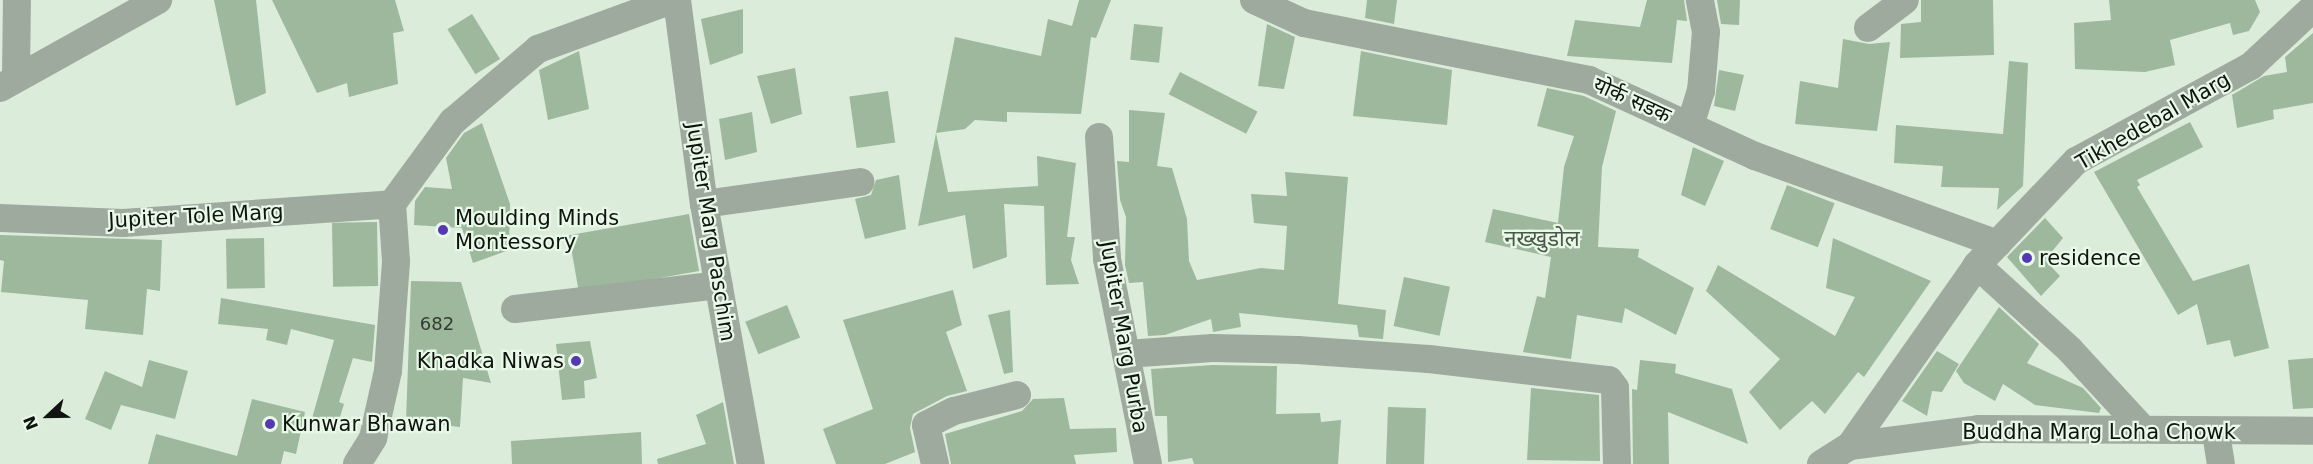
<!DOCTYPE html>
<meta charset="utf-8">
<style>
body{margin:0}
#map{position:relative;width:2313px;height:464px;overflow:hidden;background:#dcecdb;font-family:"DejaVu Sans","Noto Sans Devanagari",sans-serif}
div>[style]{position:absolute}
.building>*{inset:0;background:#9db89c;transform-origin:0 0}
.minor>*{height:28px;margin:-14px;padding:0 14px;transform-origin:14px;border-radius:14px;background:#9eaa9e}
.dots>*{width:16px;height:16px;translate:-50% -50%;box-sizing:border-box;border:3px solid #e9f9e8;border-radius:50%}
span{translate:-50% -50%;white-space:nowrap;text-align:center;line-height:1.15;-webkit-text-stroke:4.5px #e9f9e8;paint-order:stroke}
.number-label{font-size:18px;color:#323d32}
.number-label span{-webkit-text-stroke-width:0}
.street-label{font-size:21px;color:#0f140f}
.poi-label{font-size:21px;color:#0f140f}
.left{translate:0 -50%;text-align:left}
.right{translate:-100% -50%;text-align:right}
.neighbourhood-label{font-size:22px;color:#495648}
.north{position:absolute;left:18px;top:386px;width:60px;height:60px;-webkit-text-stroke:4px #e9f9e8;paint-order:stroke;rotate:248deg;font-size:16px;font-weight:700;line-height:24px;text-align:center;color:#0f140f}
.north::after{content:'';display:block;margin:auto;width:21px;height:27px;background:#0f140f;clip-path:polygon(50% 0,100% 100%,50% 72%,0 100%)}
</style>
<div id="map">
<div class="building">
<i style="clip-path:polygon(214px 0,256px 0,266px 93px,236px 106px)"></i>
<i style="clip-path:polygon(272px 0,395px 0,404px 31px,393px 33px,398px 84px,349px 97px,347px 83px,317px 93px)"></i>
<i style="clip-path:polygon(1079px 0,1111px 0,1096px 38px,1091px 37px,1081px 114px,1007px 112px,1007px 122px,975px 120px,965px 129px,936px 133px,955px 37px,1041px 56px,1048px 19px,1072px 26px)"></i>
<i style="clip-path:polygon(1367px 0,1397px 0,1394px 24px,1365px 18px)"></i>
<i style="clip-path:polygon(1647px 0,1684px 0,1687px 21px,1677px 20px,1672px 63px,1567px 56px,1575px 20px,1640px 27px)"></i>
<i style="clip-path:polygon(1717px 0,1740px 0,1739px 25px,1721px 24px)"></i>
<i style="clip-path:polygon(1921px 0,1993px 0,1994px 55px,1900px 58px,1901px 24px,1921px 22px)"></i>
<i style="clip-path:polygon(2109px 0,2255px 0,2260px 12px,2249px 31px,2233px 35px,2230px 23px,2170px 40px,2175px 65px,2145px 72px,2075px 69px,2074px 23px,2111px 20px)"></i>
<i style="clip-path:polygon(743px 9px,743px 53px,710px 65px,701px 19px)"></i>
<i style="left:472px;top:14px;width:53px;height:29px;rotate:58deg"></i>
<i style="left:1134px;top:24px;width:29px;height:36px;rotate:6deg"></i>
<i style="clip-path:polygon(1267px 24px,1295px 37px,1284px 89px,1258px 86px)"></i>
<i style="clip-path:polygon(2313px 33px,2313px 103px,2273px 110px,2274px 119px,2237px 128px,2232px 95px,2264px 76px,2287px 72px,2285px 57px)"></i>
<i style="clip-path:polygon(1843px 39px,1869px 44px,1890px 42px,1877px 131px,1795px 124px,1800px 81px,1838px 88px)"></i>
<i style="clip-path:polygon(579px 51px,589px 109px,548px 120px,539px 70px)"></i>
<i style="clip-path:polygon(1361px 51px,1452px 70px,1447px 125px,1353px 116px)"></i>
<i style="clip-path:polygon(2009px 61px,2028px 63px,2023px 186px,1997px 210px,1999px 188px,1941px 187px,1943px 166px,1894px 163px,1896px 125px,2003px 134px)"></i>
<i style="clip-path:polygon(795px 68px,802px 114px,771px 124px,757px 76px)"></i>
<i style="clip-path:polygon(1719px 70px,1744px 75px,1735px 111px,1714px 106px)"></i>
<i style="left:1180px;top:72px;width:87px;height:25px;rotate:27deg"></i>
<i style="clip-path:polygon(1547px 88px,1584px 96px,1616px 111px,1602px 167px,1598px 247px,1639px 249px,1638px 257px,1694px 288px,1676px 335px,1625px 308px,1622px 323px,1577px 315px,1571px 359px,1523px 352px,1537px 296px,1545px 298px,1551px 257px,1485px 242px,1493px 209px,1558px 223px,1564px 167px,1574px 136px,1537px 126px)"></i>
<i style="left:888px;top:91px;width:52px;height:39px;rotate:82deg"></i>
<i style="clip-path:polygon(1129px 110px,1165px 113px,1157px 166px,1172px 168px,1187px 219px,1189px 261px,1197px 280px,1261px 268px,1284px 270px,1287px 226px,1254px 223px,1251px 194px,1287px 196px,1285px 172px,1348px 177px,1338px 304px,1386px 310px,1383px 339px,1359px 337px,1357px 325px,1239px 313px,1241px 327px,1213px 332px,1211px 319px,1165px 335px,1148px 336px,1143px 282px,1129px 283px,1125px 265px,1126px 217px,1120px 200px,1117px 161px,1129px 162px)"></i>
<i style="clip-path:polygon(752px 112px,757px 152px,725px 160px,719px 119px)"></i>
<i style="clip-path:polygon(2190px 122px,2203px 147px,2137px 180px,2140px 185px,2137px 187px,2193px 281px,2249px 264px,2269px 348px,2234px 357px,2230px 340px,2207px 345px,2197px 304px,2178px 315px,2094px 172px)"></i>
<i style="clip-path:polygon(482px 123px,510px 204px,509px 250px,473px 263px,462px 228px,414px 225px,415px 201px,425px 187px,452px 189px,446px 158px,464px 133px)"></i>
<i style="clip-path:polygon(936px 133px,948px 192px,1038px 186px,1037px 156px,1076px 163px,1067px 237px,1075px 237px,1071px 260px,1079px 284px,1046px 285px,1044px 206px,1004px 204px,1007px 257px,973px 269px,965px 215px,918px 226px)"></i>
<i style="clip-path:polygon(1693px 147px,1724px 161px,1705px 206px,1681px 195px)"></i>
<i style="clip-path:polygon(899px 175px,906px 229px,865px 239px,855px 199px,871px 195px,876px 180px)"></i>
<i style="left:1787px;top:185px;width:51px;height:47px;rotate:21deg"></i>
<i style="left:689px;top:214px;width:58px;height:122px;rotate:80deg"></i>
<i style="clip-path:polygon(2045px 218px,2063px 238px,2045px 260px,2060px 276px,2041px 296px,2007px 257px)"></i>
<i style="left:377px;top:222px;width:64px;height:45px;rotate:89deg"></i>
<i style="clip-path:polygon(0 235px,162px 240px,160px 291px,147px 289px,143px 335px,85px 329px,88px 300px,1px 292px,4px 261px,0 260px)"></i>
<i style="left:264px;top:238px;width:50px;height:38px;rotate:89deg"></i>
<i style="clip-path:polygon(1833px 238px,1931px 281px,1864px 377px,1858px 372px,1825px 414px,1812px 401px,1780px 430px,1749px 392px,1780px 359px,1706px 291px,1718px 265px,1835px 336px,1855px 297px,1826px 288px)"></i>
<i style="left:1404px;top:277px;width:47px;height:50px;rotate:12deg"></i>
<i style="clip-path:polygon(411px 281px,461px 282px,491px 383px,463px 378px,460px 427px,406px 421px)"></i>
<i style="clip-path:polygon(953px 290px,962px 325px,946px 332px,967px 391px,947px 396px,913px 414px,910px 428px,915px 452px,885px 464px,836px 464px,823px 429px,873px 409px,843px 320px)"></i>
<i style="clip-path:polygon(221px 298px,375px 325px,372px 362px,353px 358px,339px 402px,344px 404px,336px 430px,311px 422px,334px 340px,291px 329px,287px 345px,266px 340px,268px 329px,218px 324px)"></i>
<i style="left:787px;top:305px;width:35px;height:45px;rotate:68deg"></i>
<i style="clip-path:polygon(1999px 307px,2039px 344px,2027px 363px,2083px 388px,2101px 408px,2099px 413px,2035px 405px,2003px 384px,1995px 401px,1964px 383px,1956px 371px)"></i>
<i style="clip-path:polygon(1010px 310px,1013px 372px,1004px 374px,988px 315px)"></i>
<i style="clip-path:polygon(590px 341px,597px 378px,584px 381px,585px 398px,562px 400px,556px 344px)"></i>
<i style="clip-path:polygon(1937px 351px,1959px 364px,1942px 392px,1932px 391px,1927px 416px,1902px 401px)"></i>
<i style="clip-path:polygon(2313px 358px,2313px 408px,2293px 409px,2288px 360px)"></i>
<i style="clip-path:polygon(149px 360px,188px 371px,175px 419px,121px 405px,111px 430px,85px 419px,105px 371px,142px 387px)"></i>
<i style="clip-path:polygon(1640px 360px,1676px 364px,1675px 373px,1732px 389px,1748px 444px,1668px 412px,1669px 464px,1633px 464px,1632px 389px,1637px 390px)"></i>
<i style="clip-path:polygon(1213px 365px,1277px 366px,1276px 414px,1320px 413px,1321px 422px,1341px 420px,1338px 464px,1194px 464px,1192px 458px,1168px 462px,1167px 416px,1155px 416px,1151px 369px)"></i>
<i style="clip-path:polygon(1531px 388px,1599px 395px,1600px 461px,1527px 460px)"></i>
<i style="clip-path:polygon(1064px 398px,1070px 429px,1116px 428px,1117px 452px,1074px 455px,1076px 464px,951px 464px,945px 434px,1022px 411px,1033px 399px)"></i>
<i style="clip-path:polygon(252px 399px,305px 412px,296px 454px,284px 451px,281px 464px,148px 464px,156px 434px,237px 456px)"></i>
<i style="clip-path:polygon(723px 402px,734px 464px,658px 464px,657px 459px,706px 444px,696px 415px)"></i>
<i style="left:1388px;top:407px;width:38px;height:57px;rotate:2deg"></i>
<i style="clip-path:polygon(641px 432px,642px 464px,512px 464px,511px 441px)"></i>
</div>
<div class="minor">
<i style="left:677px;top:0;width:206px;rotate:82.5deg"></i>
<i style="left:704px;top:204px;width:264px;rotate:79.8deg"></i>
<i style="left:1254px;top:0;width:55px;rotate:24.7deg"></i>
<i style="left:1304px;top:23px;width:291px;rotate:11.3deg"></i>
<i style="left:1589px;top:80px;width:183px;rotate:24.6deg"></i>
<i style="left:1755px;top:156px;width:258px;rotate:19.9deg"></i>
<i style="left:1868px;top:28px;width:46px;rotate:-37.1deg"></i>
<i style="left:16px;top:77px;width:77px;rotate:-89.3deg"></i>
<i style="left:0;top:88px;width:181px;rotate:-29.1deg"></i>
<i style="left:1690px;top:126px;width:37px;rotate:-73deg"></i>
<i style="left:1701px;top:91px;width:59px;rotate:-85.2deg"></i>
<i style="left:1706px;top:32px;width:33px;rotate:-101deg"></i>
<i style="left:1099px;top:137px;width:122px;rotate:86.2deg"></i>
<i style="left:1107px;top:259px;width:209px;rotate:78.7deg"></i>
<i style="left:704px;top:204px;width:158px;rotate:-8deg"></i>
<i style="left:0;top:218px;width:123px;rotate:2.3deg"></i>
<i style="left:123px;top:223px;width:270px;rotate:-4deg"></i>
<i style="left:1977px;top:265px;width:126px;rotate:42.4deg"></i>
<i style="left:2070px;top:350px;width:106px;rotate:47.3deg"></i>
<i style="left:515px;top:309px;width:205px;rotate:-6.7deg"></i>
<i style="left:1126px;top:354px;width:87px;rotate:-3.9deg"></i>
<i style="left:1213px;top:348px;width:85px;rotate:1.3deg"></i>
<i style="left:1298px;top:350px;width:131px;rotate:3.9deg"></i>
<i style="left:1429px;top:359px;width:181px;rotate:6.7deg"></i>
<i style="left:1609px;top:380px;width:10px;rotate:53deg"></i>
<i style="left:1615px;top:388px;width:76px;rotate:88.5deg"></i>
<i style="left:2216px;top:433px;width:31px;rotate:81deg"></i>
<i style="left:1850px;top:446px;width:130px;rotate:-7.5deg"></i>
<i style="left:1979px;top:429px;width:334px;rotate:0.3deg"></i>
<i style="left:357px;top:464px;width:31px;rotate:-58deg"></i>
<i style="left:373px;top:438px;width:69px;rotate:-77.4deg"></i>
<i style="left:388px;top:371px;width:110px;rotate:-85.8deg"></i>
<i style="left:396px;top:261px;width:57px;rotate:-94deg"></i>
<i style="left:392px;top:204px;width:102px;rotate:-53.8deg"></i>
<i style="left:452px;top:122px;width:113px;rotate:-40.3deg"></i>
<i style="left:538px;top:49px;width:143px;rotate:-20.1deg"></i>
<i style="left:935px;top:464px;width:40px;rotate:-103deg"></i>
<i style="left:926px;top:425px;width:31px;rotate:-27deg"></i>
<i style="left:954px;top:411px;width:65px;rotate:-14.3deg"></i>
<i style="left:1821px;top:464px;width:34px;rotate:-32deg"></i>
<i style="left:1850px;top:446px;width:221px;rotate:-54.9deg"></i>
<i style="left:1977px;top:265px;width:144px;rotate:-46.4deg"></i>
<i style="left:2076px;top:161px;width:199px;rotate:-28.5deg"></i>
<i style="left:2251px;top:66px;width:85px;rotate:-43.1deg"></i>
</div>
<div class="dots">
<i style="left:443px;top:230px;background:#5639b1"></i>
<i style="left:2027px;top:258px;background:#5639b1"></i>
<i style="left:576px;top:361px;background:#5639b1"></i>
<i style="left:270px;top:424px;background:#5639b1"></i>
</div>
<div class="number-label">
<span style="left:437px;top:324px">682</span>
</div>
<div class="street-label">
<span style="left:1632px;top:100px;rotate:24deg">योर्क सडक</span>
<span style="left:2153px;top:121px;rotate:-30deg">Tikhedebal Marg</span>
<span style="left:196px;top:216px;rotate:-3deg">Jupiter Tole Marg</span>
<span style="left:711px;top:232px;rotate:81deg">Jupiter Marg Paschim</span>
<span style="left:1124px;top:337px;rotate:80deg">Jupiter Marg Purba</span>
<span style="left:2099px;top:432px">Buddha Marg Loha Chowk</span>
</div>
<div class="poi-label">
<span class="left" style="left:455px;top:230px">Moulding Minds<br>Montessory</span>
<span class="left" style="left:2039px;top:258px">residence</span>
<span class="right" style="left:564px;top:361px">Khadka Niwas</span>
<span class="left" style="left:282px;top:424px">Kunwar Bhawan</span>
</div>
<div class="neighbourhood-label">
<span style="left:1542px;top:239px">नख्खुडोल</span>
</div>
<div class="north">N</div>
</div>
